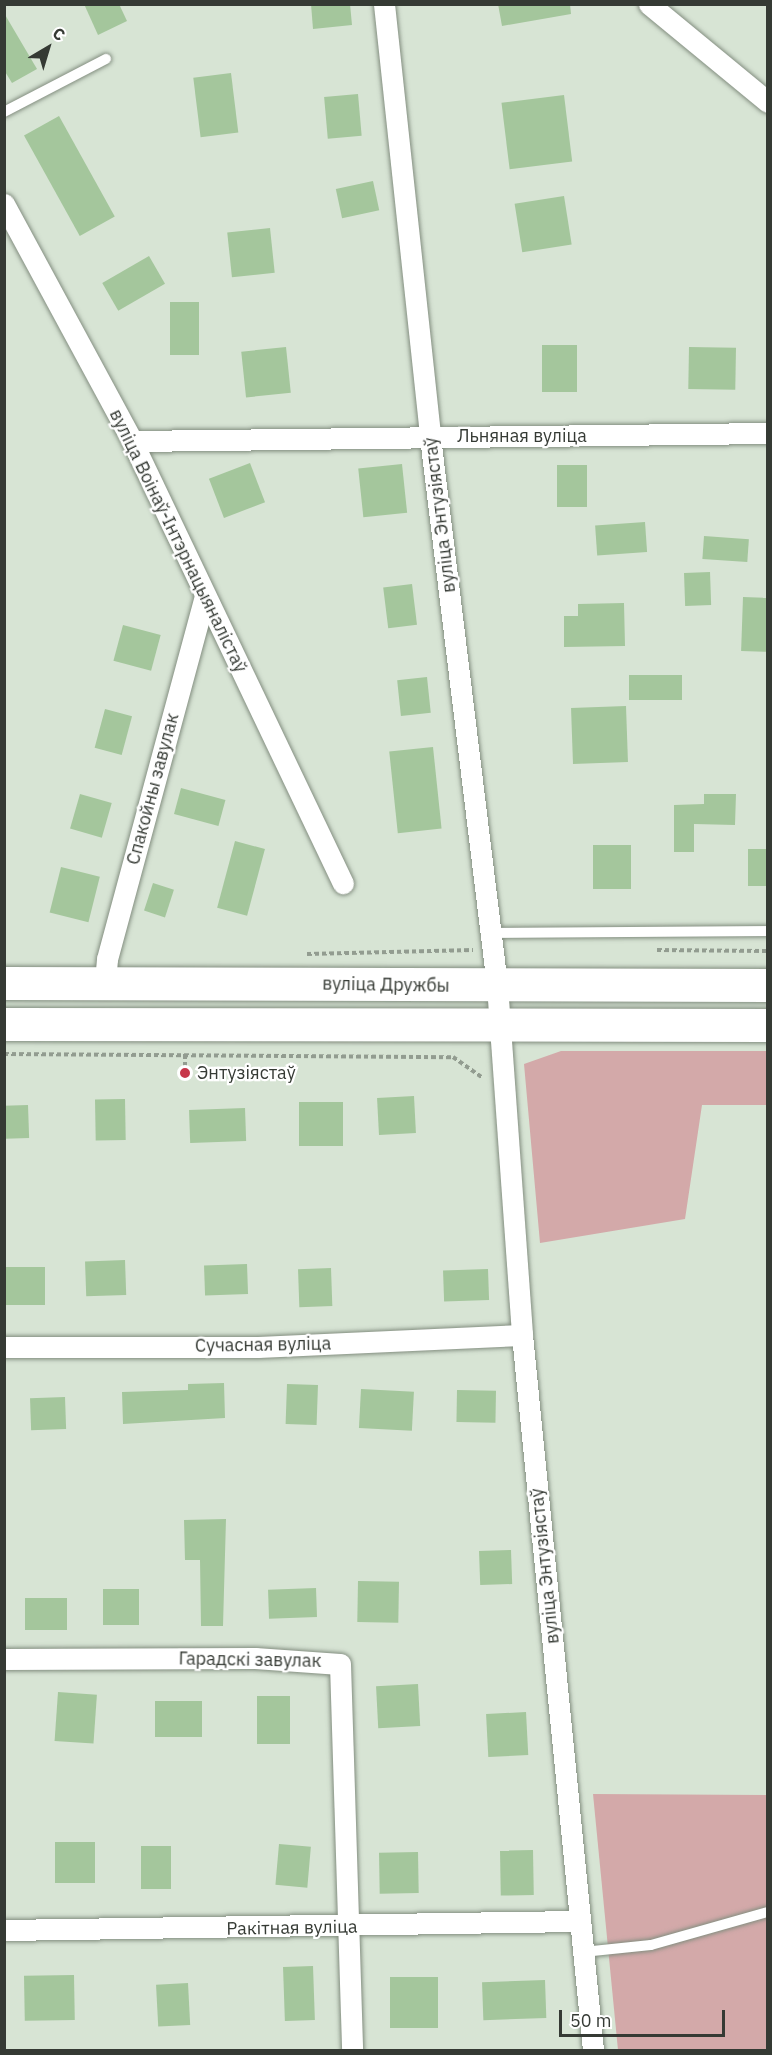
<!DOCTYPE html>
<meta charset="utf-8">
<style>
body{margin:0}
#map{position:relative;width:772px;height:2055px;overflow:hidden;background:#d7e4d4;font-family:"IBM Plex Sans",sans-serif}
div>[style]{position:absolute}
.green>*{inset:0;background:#d3a9a9}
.building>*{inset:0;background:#a4c69c;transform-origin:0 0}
.path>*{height:4px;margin-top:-2px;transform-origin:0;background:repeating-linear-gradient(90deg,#929c90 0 4.5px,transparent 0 7.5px)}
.roads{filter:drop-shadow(0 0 2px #838e80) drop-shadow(0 0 2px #838e80)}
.lane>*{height:10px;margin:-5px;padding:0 5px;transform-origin:5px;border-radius:5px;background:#fff}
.street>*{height:21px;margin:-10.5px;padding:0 10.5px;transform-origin:10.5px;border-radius:10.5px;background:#fff}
.primary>*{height:33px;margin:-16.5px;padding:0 16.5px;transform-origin:16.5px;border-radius:16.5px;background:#fff}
.dots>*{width:16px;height:16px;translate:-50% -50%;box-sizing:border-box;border:3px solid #fff;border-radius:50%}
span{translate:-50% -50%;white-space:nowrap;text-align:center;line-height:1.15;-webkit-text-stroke:4.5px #fff;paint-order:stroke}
.street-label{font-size:18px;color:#353a34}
.poi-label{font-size:18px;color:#353a34}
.left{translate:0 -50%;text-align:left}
.frame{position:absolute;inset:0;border:6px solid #353a34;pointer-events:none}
.north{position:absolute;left:18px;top:18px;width:60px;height:60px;-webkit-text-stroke:4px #fff;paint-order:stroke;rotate:38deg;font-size:16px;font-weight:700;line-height:24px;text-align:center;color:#353a34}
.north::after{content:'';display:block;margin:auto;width:21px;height:27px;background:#353a34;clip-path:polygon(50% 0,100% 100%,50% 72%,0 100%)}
.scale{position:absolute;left:559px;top:2010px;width:166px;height:27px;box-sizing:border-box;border:3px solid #353a34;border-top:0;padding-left:8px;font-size:18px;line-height:21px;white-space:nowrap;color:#353a34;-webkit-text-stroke:4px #fff;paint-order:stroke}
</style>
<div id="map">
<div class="green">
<i style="clip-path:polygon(561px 1051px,767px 1051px,767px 1105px,702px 1105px,685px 1219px,540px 1243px,524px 1064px)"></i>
<i style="clip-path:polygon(593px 1794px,767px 1795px,767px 2050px,618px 2050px)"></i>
</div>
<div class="building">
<i style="clip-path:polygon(84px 4px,119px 4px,127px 21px,98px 35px)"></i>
<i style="clip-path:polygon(311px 4px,350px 4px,352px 25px,313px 29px)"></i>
<i style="clip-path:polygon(498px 4px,570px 4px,571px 14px,502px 26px)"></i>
<i style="clip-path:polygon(4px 13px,37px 69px,12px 83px,4px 70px)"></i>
<i style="left:231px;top:73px;width:60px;height:38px;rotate:83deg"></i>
<i style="left:358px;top:94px;width:42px;height:34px;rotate:85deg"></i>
<i style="left:564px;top:95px;width:67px;height:63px;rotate:83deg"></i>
<i style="left:59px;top:116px;width:115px;height:40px;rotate:61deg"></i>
<i style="left:373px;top:181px;width:30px;height:38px;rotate:78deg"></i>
<i style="left:564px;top:196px;width:49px;height:50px;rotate:81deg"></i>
<i style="left:270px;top:228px;width:45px;height:43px;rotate:84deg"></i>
<i style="left:149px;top:256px;width:32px;height:54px;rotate:60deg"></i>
<i style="left:170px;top:302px;width:29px;height:53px"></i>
<i style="left:542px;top:345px;width:35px;height:47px"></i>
<i style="left:286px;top:347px;width:46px;height:45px;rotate:84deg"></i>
<i style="left:689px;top:347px;width:47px;height:42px;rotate:1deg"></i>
<i style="left:250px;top:463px;width:42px;height:44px;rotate:69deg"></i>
<i style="left:402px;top:464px;width:49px;height:44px;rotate:84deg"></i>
<i style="left:557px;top:465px;width:30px;height:42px"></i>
<i style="left:645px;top:522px;width:30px;height:50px;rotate:86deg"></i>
<i style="left:704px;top:536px;width:45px;height:23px;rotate:4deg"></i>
<i style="left:710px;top:572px;width:33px;height:26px;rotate:88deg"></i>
<i style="left:412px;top:584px;width:41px;height:29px;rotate:83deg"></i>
<i style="left:743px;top:597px;width:25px;height:54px;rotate:2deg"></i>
<i style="clip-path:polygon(624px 603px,625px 646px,564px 647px,564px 616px,578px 616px,578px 604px)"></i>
<i style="left:123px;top:625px;width:39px;height:37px;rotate:15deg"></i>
<i style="left:629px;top:675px;width:53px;height:25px"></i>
<i style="left:427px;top:677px;width:36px;height:30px;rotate:84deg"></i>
<i style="left:626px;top:706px;width:56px;height:55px;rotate:88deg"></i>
<i style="left:105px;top:709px;width:28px;height:40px;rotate:15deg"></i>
<i style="left:433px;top:747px;width:82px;height:44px;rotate:84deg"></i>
<i style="left:181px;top:788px;width:46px;height:27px;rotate:15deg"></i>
<i style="left:80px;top:794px;width:33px;height:36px;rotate:16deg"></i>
<i style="clip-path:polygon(704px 794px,736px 794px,735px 825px,694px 824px,694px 852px,674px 852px,674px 805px,704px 804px)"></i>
<i style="left:235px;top:841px;width:31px;height:69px;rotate:15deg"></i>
<i style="left:593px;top:845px;width:38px;height:44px"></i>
<i style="left:748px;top:849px;width:20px;height:37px"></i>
<i style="left:61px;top:867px;width:40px;height:47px;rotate:14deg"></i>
<i style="left:153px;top:883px;width:22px;height:29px;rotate:18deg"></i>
<i style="left:414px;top:1096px;width:37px;height:37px;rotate:87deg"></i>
<i style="left:125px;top:1099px;width:41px;height:30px;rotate:89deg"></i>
<i style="left:299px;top:1102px;width:44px;height:44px"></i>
<i style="left:28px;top:1105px;width:33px;height:24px;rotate:88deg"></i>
<i style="left:245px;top:1108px;width:33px;height:56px;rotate:88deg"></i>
<i style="left:125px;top:1260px;width:35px;height:40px;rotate:88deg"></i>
<i style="left:247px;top:1264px;width:30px;height:43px;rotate:88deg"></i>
<i style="left:4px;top:1267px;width:41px;height:38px"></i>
<i style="left:331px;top:1268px;width:38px;height:33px;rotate:88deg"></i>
<i style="left:488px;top:1269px;width:31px;height:45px;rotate:88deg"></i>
<i style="clip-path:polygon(224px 1383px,225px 1418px,123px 1424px,122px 1392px,188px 1390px,188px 1384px)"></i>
<i style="left:287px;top:1384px;width:31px;height:40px;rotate:2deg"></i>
<i style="left:361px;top:1389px;width:53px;height:39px;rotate:3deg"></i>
<i style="left:457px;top:1390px;width:39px;height:32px;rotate:1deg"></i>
<i style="left:65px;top:1397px;width:32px;height:35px;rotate:88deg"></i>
<i style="clip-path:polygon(226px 1519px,223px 1626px,201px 1626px,200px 1560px,185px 1560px,184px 1520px)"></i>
<i style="left:511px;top:1550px;width:34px;height:32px;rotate:88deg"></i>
<i style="left:358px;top:1581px;width:41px;height:41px;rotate:1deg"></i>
<i style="left:316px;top:1588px;width:29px;height:48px;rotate:88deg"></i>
<i style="left:139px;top:1589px;width:36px;height:36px;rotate:90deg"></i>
<i style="left:67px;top:1598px;width:32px;height:42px;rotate:90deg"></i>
<i style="left:418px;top:1684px;width:42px;height:42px;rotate:87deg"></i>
<i style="left:58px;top:1692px;width:39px;height:49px;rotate:4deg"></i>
<i style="left:257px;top:1696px;width:33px;height:48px"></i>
<i style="left:155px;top:1701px;width:47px;height:36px"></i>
<i style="left:526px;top:1712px;width:43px;height:40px;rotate:87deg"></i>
<i style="left:55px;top:1842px;width:40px;height:41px"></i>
<i style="left:279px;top:1844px;width:32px;height:41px;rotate:5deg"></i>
<i style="left:141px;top:1846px;width:30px;height:43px"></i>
<i style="left:533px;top:1850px;width:45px;height:33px;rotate:89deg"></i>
<i style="left:418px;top:1852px;width:41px;height:39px;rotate:89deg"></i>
<i style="left:313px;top:1966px;width:54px;height:30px;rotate:88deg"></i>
<i style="left:74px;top:1975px;width:45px;height:50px;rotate:89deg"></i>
<i style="left:390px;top:1977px;width:48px;height:51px"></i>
<i style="left:545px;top:1980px;width:38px;height:63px;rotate:88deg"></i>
<i style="left:188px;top:1983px;width:42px;height:32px;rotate:87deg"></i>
</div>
<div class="path">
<i style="left:657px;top:950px;width:111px;rotate:0.5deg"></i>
<i style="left:307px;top:954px;width:166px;rotate:-1.4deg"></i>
<i style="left:4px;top:1054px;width:449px;rotate:0.4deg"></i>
<i style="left:453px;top:1057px;width:35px;rotate:35deg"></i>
<i style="left:185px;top:1054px;width:19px;rotate:90deg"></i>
</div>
<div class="roads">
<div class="lane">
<i style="left:4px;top:112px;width:115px;rotate:-27.5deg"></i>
<i style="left:490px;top:933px;width:278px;rotate:-0.4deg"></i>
<i style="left:583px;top:1952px;width:68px;rotate:-5.9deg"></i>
<i style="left:651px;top:1945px;width:122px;rotate:-15.8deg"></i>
</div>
<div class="street">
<i style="left:384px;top:4px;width:435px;rotate:83.9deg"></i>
<i style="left:430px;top:437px;width:552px;rotate:83.03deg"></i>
<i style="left:497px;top:985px;width:351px;rotate:85.9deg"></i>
<i style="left:522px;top:1335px;width:719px;rotate:84.33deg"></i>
<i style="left:649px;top:4px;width:154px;rotate:39.5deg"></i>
<i style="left:4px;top:204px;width:269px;rotate:61.6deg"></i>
<i style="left:132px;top:441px;width:490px;rotate:64.5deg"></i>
<i style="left:132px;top:441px;width:636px;rotate:-0.72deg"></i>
<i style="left:105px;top:982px;width:23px;rotate:-85deg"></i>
<i style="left:107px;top:959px;width:375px;rotate:-74.9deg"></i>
<i style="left:4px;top:1347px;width:254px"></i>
<i style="left:258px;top:1347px;width:264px;rotate:-2.6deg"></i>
<i style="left:4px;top:1659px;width:251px;rotate:-0.2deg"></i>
<i style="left:255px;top:1658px;width:85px;rotate:4deg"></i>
<i style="left:340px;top:1664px;width:386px;rotate:88.2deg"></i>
<i style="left:4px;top:1930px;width:576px;rotate:-0.9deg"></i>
</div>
<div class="primary">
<i style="left:4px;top:983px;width:764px;rotate:0.15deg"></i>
<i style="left:4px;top:1024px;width:764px;rotate:0.07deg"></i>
</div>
</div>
<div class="dots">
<i style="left:185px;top:1073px;background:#c7374a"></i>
</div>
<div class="street-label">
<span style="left:522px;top:436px">Льняная вуліца</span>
<span style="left:440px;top:515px;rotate:-97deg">вуліца Энтузіястаў</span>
<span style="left:178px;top:541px;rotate:64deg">вуліца Воінаў-Інтэрнацыяналістаў</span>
<span style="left:153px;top:789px;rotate:-75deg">Спакойны завулак</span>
<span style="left:386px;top:985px;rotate:1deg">вуліца Дружбы</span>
<span style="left:263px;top:1345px;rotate:-1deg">Сучасная вуліца</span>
<span style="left:545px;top:1566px;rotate:-96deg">вуліца Энтузіястаў</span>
<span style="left:250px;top:1660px;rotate:1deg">Гарадскі завулак</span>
<span style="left:292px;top:1928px;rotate:-1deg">Ракітная вуліца</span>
</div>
<div class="poi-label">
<span class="left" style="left:197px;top:1073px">Энтузіястаў</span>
</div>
<div class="frame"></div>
<div class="north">С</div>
<div class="scale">50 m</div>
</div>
